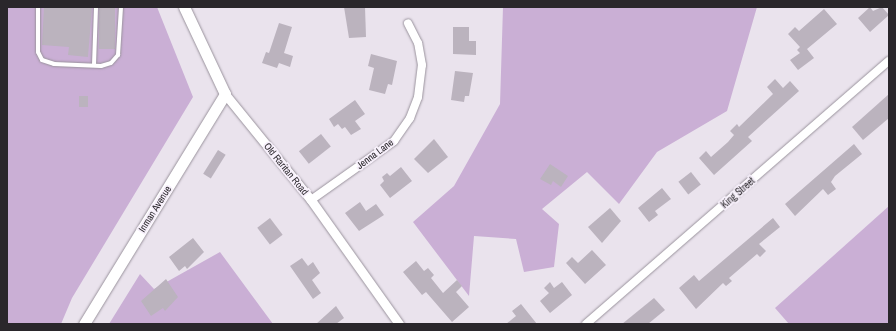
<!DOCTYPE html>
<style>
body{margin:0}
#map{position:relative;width:896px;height:331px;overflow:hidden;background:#eae3ed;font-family:"Archivo Narrow",sans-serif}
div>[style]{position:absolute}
.green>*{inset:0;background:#caafd5}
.building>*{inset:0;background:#bbb3be;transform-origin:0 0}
.roads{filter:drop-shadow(0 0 1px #9a939d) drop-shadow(0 0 1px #9a939d)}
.service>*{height:4px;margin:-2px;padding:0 2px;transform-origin:2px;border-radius:2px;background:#fff}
.minor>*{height:8px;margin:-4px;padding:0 4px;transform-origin:4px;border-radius:4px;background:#fff}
.tertiary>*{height:9px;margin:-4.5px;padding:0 4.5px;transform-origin:4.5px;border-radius:4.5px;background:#fff}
.secondary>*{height:11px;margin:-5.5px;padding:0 5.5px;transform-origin:5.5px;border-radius:5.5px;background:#fff}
span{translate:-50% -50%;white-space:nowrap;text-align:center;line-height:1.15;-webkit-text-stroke:3.5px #f7f0fb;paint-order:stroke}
.street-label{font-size:10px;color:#2a272b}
.frame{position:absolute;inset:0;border:8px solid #2a272b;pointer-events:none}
</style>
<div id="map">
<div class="green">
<i style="clip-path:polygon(7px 7px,157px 7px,193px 97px,72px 298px,61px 324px,7px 324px)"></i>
<i style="clip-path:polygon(503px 7px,757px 7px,727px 111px,657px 152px,619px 204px,587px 172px,542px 209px,559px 224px,554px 267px,524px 272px,516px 239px,474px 236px,469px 296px,413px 222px,454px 186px,500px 104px)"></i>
<i style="clip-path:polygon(889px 206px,889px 324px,789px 324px,775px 308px)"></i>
<i style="clip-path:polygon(220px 252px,273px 324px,109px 324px,140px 274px,154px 289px)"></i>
</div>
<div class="building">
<i style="clip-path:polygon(44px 7px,92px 7px,88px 57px,68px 55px,69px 47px,42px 45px)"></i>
<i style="left:99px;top:7px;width:16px;height:42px"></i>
<i style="clip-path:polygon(344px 7px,365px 7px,366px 37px,349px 38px)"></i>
<i style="clip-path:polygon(870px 7px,873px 11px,882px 7px,889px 15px,870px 32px,858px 18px)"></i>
<i style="clip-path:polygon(824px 9px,837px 24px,807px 49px,814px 58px,798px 70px,790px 60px,800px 53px,797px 50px,800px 47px,788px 34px,795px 27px,799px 31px)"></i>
<i style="clip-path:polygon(279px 23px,292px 27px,284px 53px,293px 56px,290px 67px,279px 63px,277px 68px,262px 63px,266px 52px,269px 53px)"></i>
<i style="clip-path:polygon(453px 27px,469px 27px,469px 41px,476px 41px,476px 55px,453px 54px)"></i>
<i style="clip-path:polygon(371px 54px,397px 61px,392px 85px,388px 84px,385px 94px,369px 90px,374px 68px,368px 66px)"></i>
<i style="clip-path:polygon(455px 71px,473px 73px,469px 96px,465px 96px,464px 102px,451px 100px)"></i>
<i style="clip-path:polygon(775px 79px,783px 88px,790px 81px,799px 91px,748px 137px,752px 141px,714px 175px,699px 158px,706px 151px,711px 157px,728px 142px,734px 135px,730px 131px,737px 124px,739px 127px,773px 94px,767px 87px)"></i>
<i style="clip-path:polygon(889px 94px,889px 118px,863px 140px,852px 127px)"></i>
<i style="left:79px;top:96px;width:9px;height:11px"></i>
<i style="clip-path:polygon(355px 100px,365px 114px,355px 121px,361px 129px,351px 135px,345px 127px,342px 129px,338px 124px,334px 127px,329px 119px)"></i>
<i style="left:321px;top:134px;width:16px;height:28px;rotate:52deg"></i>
<i style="clip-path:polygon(434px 139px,448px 157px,428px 173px,414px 159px)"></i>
<i style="clip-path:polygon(854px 144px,862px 154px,835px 176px,831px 182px,836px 189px,828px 195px,823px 189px,795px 216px,785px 204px)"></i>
<i style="left:218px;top:150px;width:9px;height:28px;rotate:32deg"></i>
<i style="clip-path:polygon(550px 164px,568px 176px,561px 187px,553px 181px,551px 185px,540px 179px)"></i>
<i style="clip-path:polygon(401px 167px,412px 181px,390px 198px,380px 185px,384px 181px,382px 177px,387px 173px,390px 176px)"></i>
<i style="left:691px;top:172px;width:16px;height:16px;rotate:52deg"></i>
<i style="clip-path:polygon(662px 188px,671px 199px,655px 211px,658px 215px,649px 222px,638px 208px)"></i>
<i style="clip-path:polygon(360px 202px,366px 211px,376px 204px,384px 215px,359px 231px,345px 213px)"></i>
<i style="clip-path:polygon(610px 208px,621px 221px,602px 243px,588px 227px)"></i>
<i style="left:270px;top:218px;width:21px;height:16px;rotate:53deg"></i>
<i style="clip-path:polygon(773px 218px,780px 227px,759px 244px,766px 251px,760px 257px,757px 254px,729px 278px,732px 281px,726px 286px,723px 283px,696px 309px,679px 288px,694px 275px,699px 281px)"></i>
<i style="clip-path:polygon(193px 238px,204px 252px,187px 269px,185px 266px,179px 271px,169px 257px)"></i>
<i style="clip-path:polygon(592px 250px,606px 265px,585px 284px,566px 263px,572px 257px,578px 263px)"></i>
<i style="clip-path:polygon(302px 258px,308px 266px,313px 262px,320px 273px,312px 280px,321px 293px,313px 299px,290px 266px)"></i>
<i style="clip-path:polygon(416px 261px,424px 271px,428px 268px,434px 275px,431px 278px,443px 293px,457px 280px,462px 286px,456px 292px,469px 307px,452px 322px,426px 292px,422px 295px,403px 272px)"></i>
<i style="clip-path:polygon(166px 279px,178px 297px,165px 311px,163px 308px,151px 316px,141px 301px)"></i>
<i style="clip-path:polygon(550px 282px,554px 288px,562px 282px,572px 295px,550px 313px,540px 301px,549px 293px,544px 288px)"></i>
<i style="clip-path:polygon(654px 298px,665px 310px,648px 324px,622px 324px)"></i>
<i style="clip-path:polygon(521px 304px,537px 324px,506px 324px,516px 316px,512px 311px)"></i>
<i style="clip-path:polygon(336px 306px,344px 318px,336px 324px,316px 324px)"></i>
</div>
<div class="roads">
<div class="service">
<i style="left:38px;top:7px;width:45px;rotate:90deg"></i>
<i style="left:38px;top:52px;width:9px;rotate:63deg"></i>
<i style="left:42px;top:60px;width:13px;rotate:18deg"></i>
<i style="left:54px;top:64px;width:47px;rotate:2.4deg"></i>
<i style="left:101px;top:66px;width:10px;rotate:-17deg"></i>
<i style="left:111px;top:63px;width:11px;rotate:-49deg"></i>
<i style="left:118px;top:55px;width:48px;rotate:-86.4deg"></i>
<i style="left:94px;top:65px;width:58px;rotate:-88deg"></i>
</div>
<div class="minor">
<i style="left:311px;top:200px;width:102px;rotate:-35.4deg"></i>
<i style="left:394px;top:141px;width:28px;rotate:-55deg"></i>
<i style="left:410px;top:118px;width:22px;rotate:-69deg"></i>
<i style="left:418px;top:97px;width:32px;rotate:-83deg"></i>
<i style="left:422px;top:65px;width:22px;rotate:-100deg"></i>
<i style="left:418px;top:43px;width:22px;rotate:-117deg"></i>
<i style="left:586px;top:324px;width:401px;rotate:-41deg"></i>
</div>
<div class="tertiary">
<i style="left:225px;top:94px;width:136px;rotate:50.9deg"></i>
<i style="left:311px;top:200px;width:152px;rotate:54.6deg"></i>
</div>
<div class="secondary">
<i style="left:84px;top:324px;width:270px;rotate:-58.5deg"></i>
<i style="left:225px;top:94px;width:96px;rotate:-115.2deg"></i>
</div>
</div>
<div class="street-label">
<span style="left:375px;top:154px;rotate:-37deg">Jenna Lane</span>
<span style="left:286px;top:169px;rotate:51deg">Old Raritan Road</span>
<span style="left:738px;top:193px;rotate:-41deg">King Street</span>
<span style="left:155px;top:209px;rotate:-58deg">Inman Avenue</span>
</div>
<div class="frame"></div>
</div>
